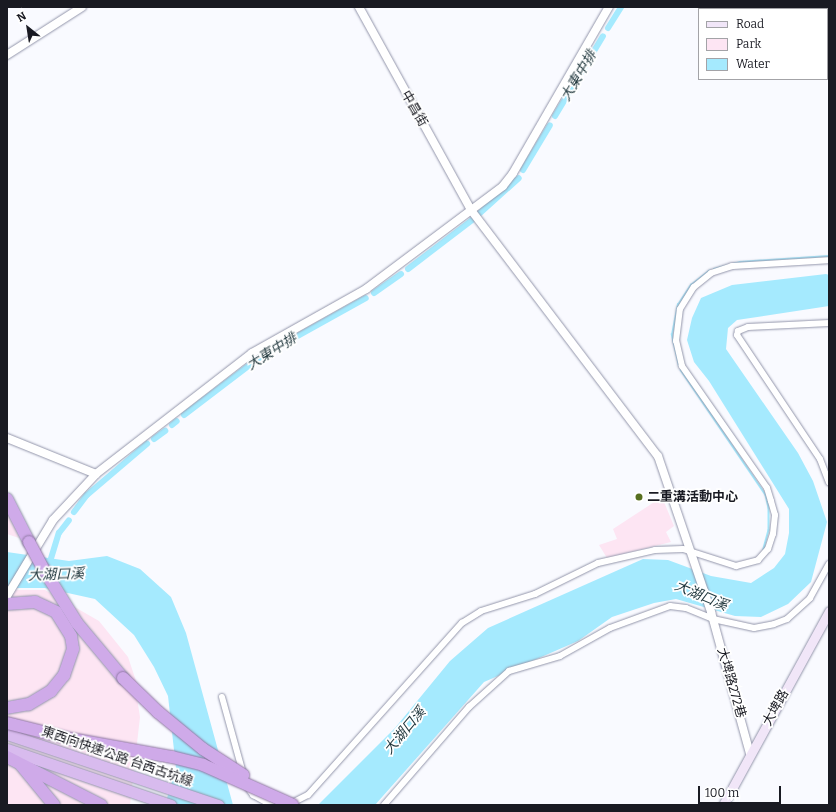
<!DOCTYPE html>
<meta charset="utf-8">
<style>
body{margin:0}
#map{position:relative;width:836px;height:812px;overflow:hidden;background:#f9faff;font-family:Bitter,"Noto Sans TC",serif}
div>[style]{position:absolute}
.green>*{inset:0;background:#fde5f3}
.water>*{inset:0;background:#a5eafe}
.stream>*{height:1.5px;margin:-0.75px;padding:0 0.75px;transform-origin:0.75px;border-radius:0.75px;background:#a5eafe}
.canal>*{height:6px;margin:-3px;padding:0 3px;transform-origin:3px;border-radius:3px;background:#a5eafe}
.roads{filter:drop-shadow(0 0 1px #9396ab) drop-shadow(0 0 1px #9396ab)}
.minor>*{height:6px;margin:-3px;padding:0 3px;transform-origin:3px;border-radius:3px;background:#fff}
.tertiary>*{height:8px;margin:-4px;padding:0 4px;transform-origin:4px;border-radius:4px;background:#fff}
.secondary>*{height:9px;margin:-4.5px;padding:0 4.5px;transform-origin:4.5px;border-radius:4.5px;background:#f1e6f8}
.trunk>*{height:11px;margin:-5.5px;padding:0 5.5px;transform-origin:5.5px;border-radius:5.5px;background:#d8bbee}
.motorway>*{height:12px;margin:-6px;padding:0 6px;transform-origin:6px;border-radius:6px;background:#cfaae9}
.bridges{filter:drop-shadow(0 0 1px #8f78a3) drop-shadow(0 0 1px #8f78a3)}
.motorway-bridge>*{height:12px;margin:-6px;padding:0 6px;transform-origin:6px;border-radius:6px;background:#cfaae9}
.dots>*{width:11px;height:11px;translate:-50% -50%;box-sizing:border-box;border:2px solid #fff;border-radius:50%}
span{translate:-50% -50%;white-space:nowrap;text-align:center;line-height:1.15;-webkit-text-stroke:3.5px #fff;paint-order:stroke}
.street-label{font-size:13px;color:#191a22}
.poi-label{font-size:13px;color:#191a22;font-weight:700}
.left{translate:0 -50%;text-align:left}
.water-label{font-size:14px;color:#1d343a;font-style:italic}
.frame{position:absolute;inset:0;border:8px solid #191a22;pointer-events:none}
.legend{position:absolute;left:698px;top:8px;width:130px;height:72px;box-sizing:border-box;background:#fff;border:1px solid #a3a3a7;margin:0;padding:5px 7px;list-style:none;font-size:12px;color:#191a22}
.legend li{display:flex;align-items:center;gap:8px;height:20px}
.legend b{width:20px;border:1px solid #a3a3a7}
.north{position:absolute;left:8px;top:8px;width:40px;height:40px;-webkit-text-stroke:3px #fff;paint-order:stroke;rotate:330deg;font-size:11px;font-weight:700;line-height:16px;text-align:center;color:#191a22}
.north::after{content:'';display:block;margin:auto;width:14px;height:18px;background:#191a22;clip-path:polygon(50% 0,100% 100%,50% 72%,0 100%)}
.scale{position:absolute;left:698px;top:786px;width:83px;height:18px;box-sizing:border-box;border:2px solid #191a22;border-top:0;padding-left:5px;font-size:12px;line-height:14px;white-space:nowrap;color:#191a22;-webkit-text-stroke:3px #fff;paint-order:stroke}
</style>
<div id="map">
<div class="green">
<i style="clip-path:polygon(662px 497px,674px 526px,666px 532px,671px 542px,607px 558px,599px 545px,617px 539px,613px 529px)"></i>
<i style="clip-path:polygon(7px 509px,19px 538px,7px 534px)"></i>
<i style="clip-path:polygon(7px 590px,45px 590px,99px 621px,128px 657px,138px 687px,137px 698px,140px 717px,130px 805px,7px 805px)"></i>
</div>
<div class="water">
<i style="clip-path:polygon(826px 274px,829px 275px,829px 306px,737px 320px,728px 328px,726px 349px,798px 453px,813px 481px,827px 522px,811px 582px,788px 604px,761px 617px,735px 616px,676px 599px,654px 603px,612px 617px,578px 641px,484px 682px,375px 805px,318px 805px,395px 728px,450px 661px,488px 628px,643px 559px,668px 560px,711px 576px,751px 583px,774px 568px,785px 554px,789px 533px,789px 509px,709px 381px,694px 362px,687px 340px,692px 318px,701px 298px,732px 285px)"></i>
<i style="clip-path:polygon(7px 552px,69px 561px,107px 556px,140px 569px,171px 597px,186px 633px,233px 805px,165px 805px,176px 768px,168px 696px,154px 667px,134px 635px,95px 599px,45px 588px,7px 588px)"></i>
</div>
<div class="stream">
<i style="left:714px;top:269px;width:27px;rotate:-15deg"></i>
<i style="left:740px;top:262px;width:89px;rotate:-3.9deg"></i>
<i style="left:679px;top:366px;width:32px;rotate:-103deg"></i>
<i style="left:672px;top:335px;width:31px;rotate:-79deg"></i>
<i style="left:678px;top:305px;width:24px;rotate:-57deg"></i>
<i style="left:691px;top:285px;width:23px;rotate:-38deg"></i>
<i style="left:681px;top:370px;width:151px;rotate:55.8deg"></i>
<i style="left:766px;top:495px;width:13px;rotate:77deg"></i>
<i style="left:769px;top:508px;width:22px;rotate:90deg"></i>
<i style="left:769px;top:530px;width:20px;rotate:105deg"></i>
</div>
<div class="canal">
<i style="left:608px;top:28px;width:25px;rotate:-58deg"></i>
<i style="left:555px;top:116px;width:93px;rotate:-59deg"></i>
<i style="left:523px;top:170px;width:52px;rotate:-59deg"></i>
<i style="left:480px;top:213px;width:52px;rotate:-41.9deg"></i>
<i style="left:408px;top:269px;width:81px;rotate:-37.4deg"></i>
<i style="left:374px;top:293px;width:33px;rotate:-35deg"></i>
<i style="left:184px;top:415px;width:96px;rotate:-37.3deg"></i>
<i style="left:260px;top:357px;width:121px;rotate:-29.1deg"></i>
<i style="left:172px;top:425px;width:6px;rotate:-39deg"></i>
<i style="left:154px;top:439px;width:14px;rotate:-36deg"></i>
<i style="left:74px;top:512px;width:21px;rotate:-53deg"></i>
<i style="left:87px;top:495px;width:79px;rotate:-40.4deg"></i>
<i style="left:49px;top:565px;width:34px;rotate:-73deg"></i>
<i style="left:59px;top:533px;width:16px;rotate:-52deg"></i>
</div>
<div class="roads">
<div class="minor">
<i style="left:829px;top:323px;width:81px;rotate:177.2deg"></i>
<i style="left:748px;top:327px;width:11px;rotate:158deg"></i>
<i style="left:738px;top:331px;width:4px;rotate:104deg"></i>
<i style="left:737px;top:335px;width:149px;rotate:56.2deg"></i>
<i style="left:820px;top:459px;width:25px;rotate:69deg"></i>
<i style="left:222px;top:697px;width:79px;rotate:74.6deg"></i>
<i style="left:248px;top:788px;width:9px;rotate:54deg"></i>
<i style="left:253px;top:795px;width:21px;rotate:29deg"></i>
<i style="left:290px;top:804px;width:20px;rotate:-27deg"></i>
<i style="left:308px;top:795px;width:231px;rotate:-48.2deg"></i>
<i style="left:462px;top:623px;width:22px;rotate:-32deg"></i>
<i style="left:481px;top:611px;width:57px;rotate:-17.5deg"></i>
<i style="left:535px;top:594px;width:70px;rotate:-26.2deg"></i>
<i style="left:598px;top:563px;width:58px;rotate:-12.8deg"></i>
<i style="left:655px;top:550px;width:28px;rotate:-2deg"></i>
<i style="left:683px;top:549px;width:56px;rotate:17.8deg"></i>
<i style="left:736px;top:566px;width:23px;rotate:-15deg"></i>
<i style="left:758px;top:560px;width:15px;rotate:-48deg"></i>
<i style="left:768px;top:549px;width:16px;rotate:-72deg"></i>
<i style="left:773px;top:534px;width:19px;rotate:-84deg"></i>
<i style="left:775px;top:515px;width:15px;rotate:-106deg"></i>
<i style="left:771px;top:501px;width:14px;rotate:-107deg"></i>
<i style="left:767px;top:488px;width:149px;rotate:-124.9deg"></i>
<i style="left:682px;top:366px;width:26px;rotate:-103deg"></i>
<i style="left:676px;top:341px;width:32px;rotate:-83deg"></i>
<i style="left:680px;top:309px;width:26px;rotate:-58deg"></i>
<i style="left:694px;top:287px;width:22px;rotate:-39deg"></i>
<i style="left:711px;top:273px;width:22px;rotate:-18deg"></i>
<i style="left:732px;top:266px;width:97px;rotate:-3.5deg"></i>
<i style="left:384px;top:805px;width:130px;rotate:-49.1deg"></i>
<i style="left:469px;top:707px;width:54px;rotate:-42deg"></i>
<i style="left:509px;top:671px;width:53px;rotate:-16.4deg"></i>
<i style="left:560px;top:656px;width:57px;rotate:-29.2deg"></i>
<i style="left:610px;top:628px;width:64px;rotate:-20.1deg"></i>
<i style="left:670px;top:606px;width:16px;rotate:7deg"></i>
<i style="left:686px;top:608px;width:29px;rotate:22deg"></i>
<i style="left:713px;top:619px;width:42px;rotate:12.4deg"></i>
<i style="left:754px;top:628px;width:20px;rotate:-11deg"></i>
<i style="left:774px;top:624px;width:14px;rotate:-21deg"></i>
<i style="left:787px;top:619px;width:31px;rotate:-42deg"></i>
<i style="left:810px;top:598px;width:39px;rotate:-61deg"></i>
</div>
<div class="tertiary">
<i style="left:359px;top:7px;width:232px;rotate:61.1deg"></i>
<i style="left:471px;top:210px;width:309px;rotate:52.8deg"></i>
<i style="left:658px;top:456px;width:165px;rotate:71.2deg"></i>
<i style="left:711px;top:612px;width:147px;rotate:74.6deg"></i>
<i style="left:7px;top:55px;width:89px;rotate:-32.6deg"></i>
<i style="left:7px;top:438px;width:96px;rotate:22deg"></i>
<i style="left:7px;top:596px;width:89px;rotate:-58.8deg"></i>
<i style="left:53px;top:520px;width:63px;rotate:-46.9deg"></i>
<i style="left:96px;top:474px;width:197px;rotate:-37.8deg"></i>
<i style="left:252px;top:353px;width:131px;rotate:-29.3deg"></i>
<i style="left:366px;top:289px;width:171px;rotate:-36.9deg"></i>
<i style="left:503px;top:186px;width:16px;rotate:-52deg"></i>
<i style="left:513px;top:173px;width:192px;rotate:-60deg"></i>
</div>
<div class="secondary">
<i style="left:723px;top:805px;width:221px;rotate:-61.3deg"></i>
</div>
<div class="trunk">
<i style="left:7px;top:734px;width:223px;rotate:18.6deg"></i>
<i style="left:7px;top:749px;width:173px;rotate:18.9deg"></i>
</div>
<div class="motorway">
<i style="left:7px;top:499px;width:48px;rotate:62.9deg"></i>
<i style="left:44px;top:570px;width:62px;rotate:58.1deg"></i>
<i style="left:77px;top:623px;width:72px;rotate:50.1deg"></i>
<i style="left:7px;top:604px;width:28px;rotate:-4deg"></i>
<i style="left:35px;top:602px;width:23px;rotate:25deg"></i>
<i style="left:56px;top:612px;width:28px;rotate:58deg"></i>
<i style="left:71px;top:636px;width:13px;rotate:81deg"></i>
<i style="left:73px;top:649px;width:28px;rotate:109deg"></i>
<i style="left:64px;top:675px;width:21px;rotate:129deg"></i>
<i style="left:51px;top:691px;width:26px;rotate:149deg"></i>
<i style="left:29px;top:704px;width:22px;rotate:170deg"></i>
<i style="left:7px;top:757px;width:106px;rotate:27.1deg"></i>
<i style="left:21px;top:765px;width:52px;rotate:50.5deg"></i>
</div>
</div>
<div class="bridges">
<div class="motorway-bridge">
<i style="left:29px;top:542px;width:32px;rotate:62deg"></i>
<i style="left:123px;top:678px;width:49px;rotate:44.2deg"></i>
<i style="left:158px;top:712px;width:58px;rotate:39.4deg"></i>
<i style="left:203px;top:749px;width:48px;rotate:33deg"></i>
<i style="left:7px;top:723px;width:66px;rotate:14deg"></i>
<i style="left:71px;top:739px;width:103px;rotate:10.1deg"></i>
<i style="left:172px;top:757px;width:32px;rotate:14deg"></i>
<i style="left:203px;top:765px;width:98px;rotate:24deg"></i>
</div>
</div>
<div class="dots">
<i style="left:639px;top:497px;background:#576f20"></i>
</div>
<div class="street-label">
<span style="left:414px;top:109px;rotate:60deg">中昌街</span>
<span style="left:731px;top:683px;rotate:74deg">大埤路272巷</span>
<span style="left:776px;top:708px;rotate:-61deg">大埤路</span>
<span style="left:117px;top:757px;rotate:19deg">東西向快速公路 台西古坑線</span>
</div>
<div class="poi-label">
<span class="left" style="left:647px;top:497px">二重溝活動中心</span>
</div>
<div class="water-label">
<span style="left:579px;top:76px;rotate:-59deg">大東中排</span>
<span style="left:272px;top:352px;rotate:-32deg">大東中排</span>
<span style="left:56px;top:575px;rotate:-2deg">大湖口溪</span>
<span style="left:701px;top:596px;rotate:23deg">大湖口溪</span>
<span style="left:405px;top:731px;rotate:-50deg">大湖口溪</span>
</div>
<div class="frame"></div>
<ul class="legend">
<li><b style="height:5px;background:#f1e6f8"></b>Road</li>
<li><b style="height:11px;background:#fde5f3"></b>Park</li>
<li><b style="height:11px;background:#a5eafe"></b>Water</li>
</ul>
<div class="north">N</div>
<div class="scale">100 m</div>
</div>
